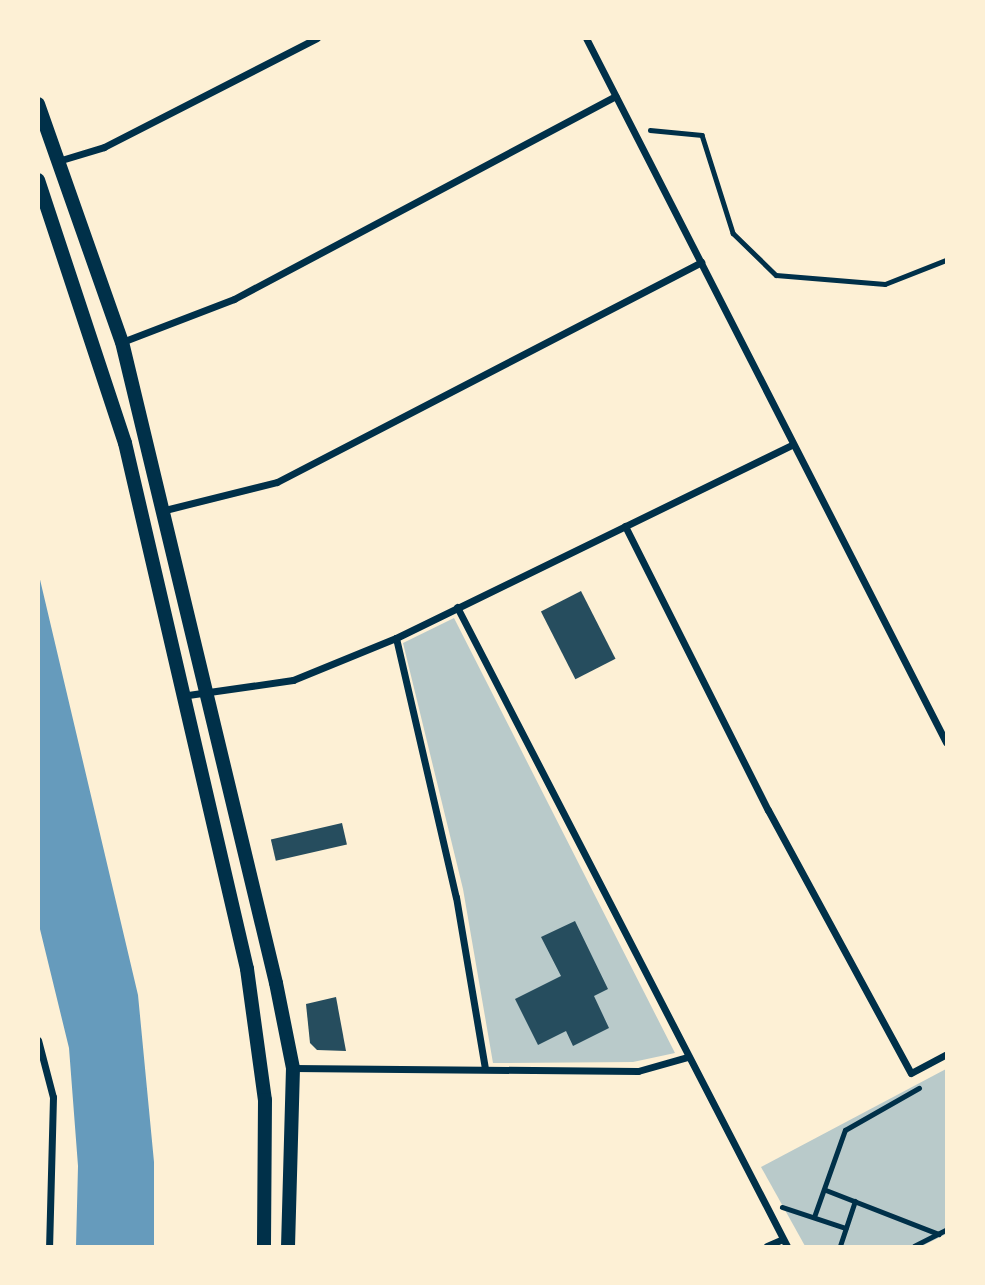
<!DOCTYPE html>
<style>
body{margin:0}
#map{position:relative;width:985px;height:1285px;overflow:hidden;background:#fdf0d5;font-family:Lato,sans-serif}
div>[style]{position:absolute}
.green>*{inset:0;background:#b9caca}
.water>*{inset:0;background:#669bbc}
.building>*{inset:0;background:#264d5e;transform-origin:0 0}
.path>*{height:4.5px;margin:-2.25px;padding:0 2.25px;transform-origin:2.25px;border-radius:2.25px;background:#003049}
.minor>*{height:7px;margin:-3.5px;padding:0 3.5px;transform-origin:3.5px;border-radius:3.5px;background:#003049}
.secondary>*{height:14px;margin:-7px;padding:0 7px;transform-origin:7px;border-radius:7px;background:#003049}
span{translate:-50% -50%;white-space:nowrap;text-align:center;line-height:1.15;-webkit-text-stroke:7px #fdf0d5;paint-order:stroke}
.frame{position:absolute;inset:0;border:40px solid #fdf0d5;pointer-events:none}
</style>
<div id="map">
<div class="green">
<i style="clip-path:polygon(454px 618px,675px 1053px,633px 1062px,493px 1063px,463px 889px,403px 643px)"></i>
<i style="clip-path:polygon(946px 1069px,946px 1234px,922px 1246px,805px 1246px,761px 1167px)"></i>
</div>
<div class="water">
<i style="clip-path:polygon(38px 571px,138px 995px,154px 1162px,154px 1246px,76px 1246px,78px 1166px,69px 1048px,38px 921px)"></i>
</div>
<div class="building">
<i style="left:581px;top:591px;width:76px;height:45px;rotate:63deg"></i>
<i style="left:342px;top:823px;width:22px;height:73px;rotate:77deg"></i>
<i style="clip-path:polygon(575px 921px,608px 989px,594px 996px,609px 1028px,573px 1046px,566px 1031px,538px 1045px,515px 999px,561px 976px,541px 937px)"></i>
<i style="clip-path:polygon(336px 997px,346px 1051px,317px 1050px,310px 1043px,306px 1004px)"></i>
</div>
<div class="path">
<i style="left:650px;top:130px;width:52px;rotate:5.5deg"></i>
<i style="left:702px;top:135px;width:103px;rotate:72.4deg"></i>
<i style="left:733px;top:233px;width:60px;rotate:44.3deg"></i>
<i style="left:776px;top:275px;width:109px;rotate:4.7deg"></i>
<i style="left:885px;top:284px;width:66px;rotate:-21.5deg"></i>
<i style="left:826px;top:1190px;width:121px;rotate:21.3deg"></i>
<i style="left:782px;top:1207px;width:67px;rotate:18.2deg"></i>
<i style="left:814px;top:1217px;width:92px;rotate:-70.4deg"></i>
<i style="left:845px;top:1130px;width:85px;rotate:-29.6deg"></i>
<i style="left:840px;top:1246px;width:47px;rotate:-71.6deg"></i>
<i style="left:914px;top:1246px;width:36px;rotate:-27deg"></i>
</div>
<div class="minor">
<i style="left:586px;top:38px;width:791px;rotate:62.92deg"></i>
<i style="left:58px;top:161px;width:48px;rotate:-16.9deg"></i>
<i style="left:104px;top:147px;width:239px;rotate:-27.1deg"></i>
<i style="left:122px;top:342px;width:120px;rotate:-21deg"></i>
<i style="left:234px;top:299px;width:432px;rotate:-28deg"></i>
<i style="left:165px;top:510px;width:115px;rotate:-14deg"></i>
<i style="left:277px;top:482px;width:478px;rotate:-27.4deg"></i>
<i style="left:625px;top:526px;width:318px;rotate:63.3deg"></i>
<i style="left:768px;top:810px;width:299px;rotate:61.5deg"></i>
<i style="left:911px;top:1073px;width:40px;rotate:-28deg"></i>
<i style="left:457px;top:607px;width:719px;rotate:62.69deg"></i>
<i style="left:396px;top:638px;width:266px;rotate:77deg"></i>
<i style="left:456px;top:897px;width:174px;rotate:80.4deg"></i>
<i style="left:181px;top:696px;width:113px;rotate:-8.1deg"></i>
<i style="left:293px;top:680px;width:111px;rotate:-22.2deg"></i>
<i style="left:396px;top:638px;width:441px;rotate:-26deg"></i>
<i style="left:38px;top:1040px;width:59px;rotate:75.3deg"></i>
<i style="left:53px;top:1097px;width:149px;rotate:91.5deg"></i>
<i style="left:293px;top:1068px;width:345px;rotate:0.5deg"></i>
<i style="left:638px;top:1071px;width:51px;rotate:-15.9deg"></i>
<i style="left:767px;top:1246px;width:17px;rotate:-24deg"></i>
</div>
<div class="secondary">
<i style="left:38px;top:104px;width:252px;rotate:70.6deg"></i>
<i style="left:122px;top:342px;width:659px;rotate:76.49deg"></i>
<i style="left:276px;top:983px;width:87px;rotate:78.7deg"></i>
<i style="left:293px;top:1068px;width:178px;rotate:91.6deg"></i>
<i style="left:38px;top:180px;width:277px;rotate:71.7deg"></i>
<i style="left:125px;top:443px;width:540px;rotate:76.94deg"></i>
<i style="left:247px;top:969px;width:132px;rotate:82.2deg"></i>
<i style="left:265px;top:1100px;width:146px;rotate:90.4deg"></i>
</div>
<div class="frame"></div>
</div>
